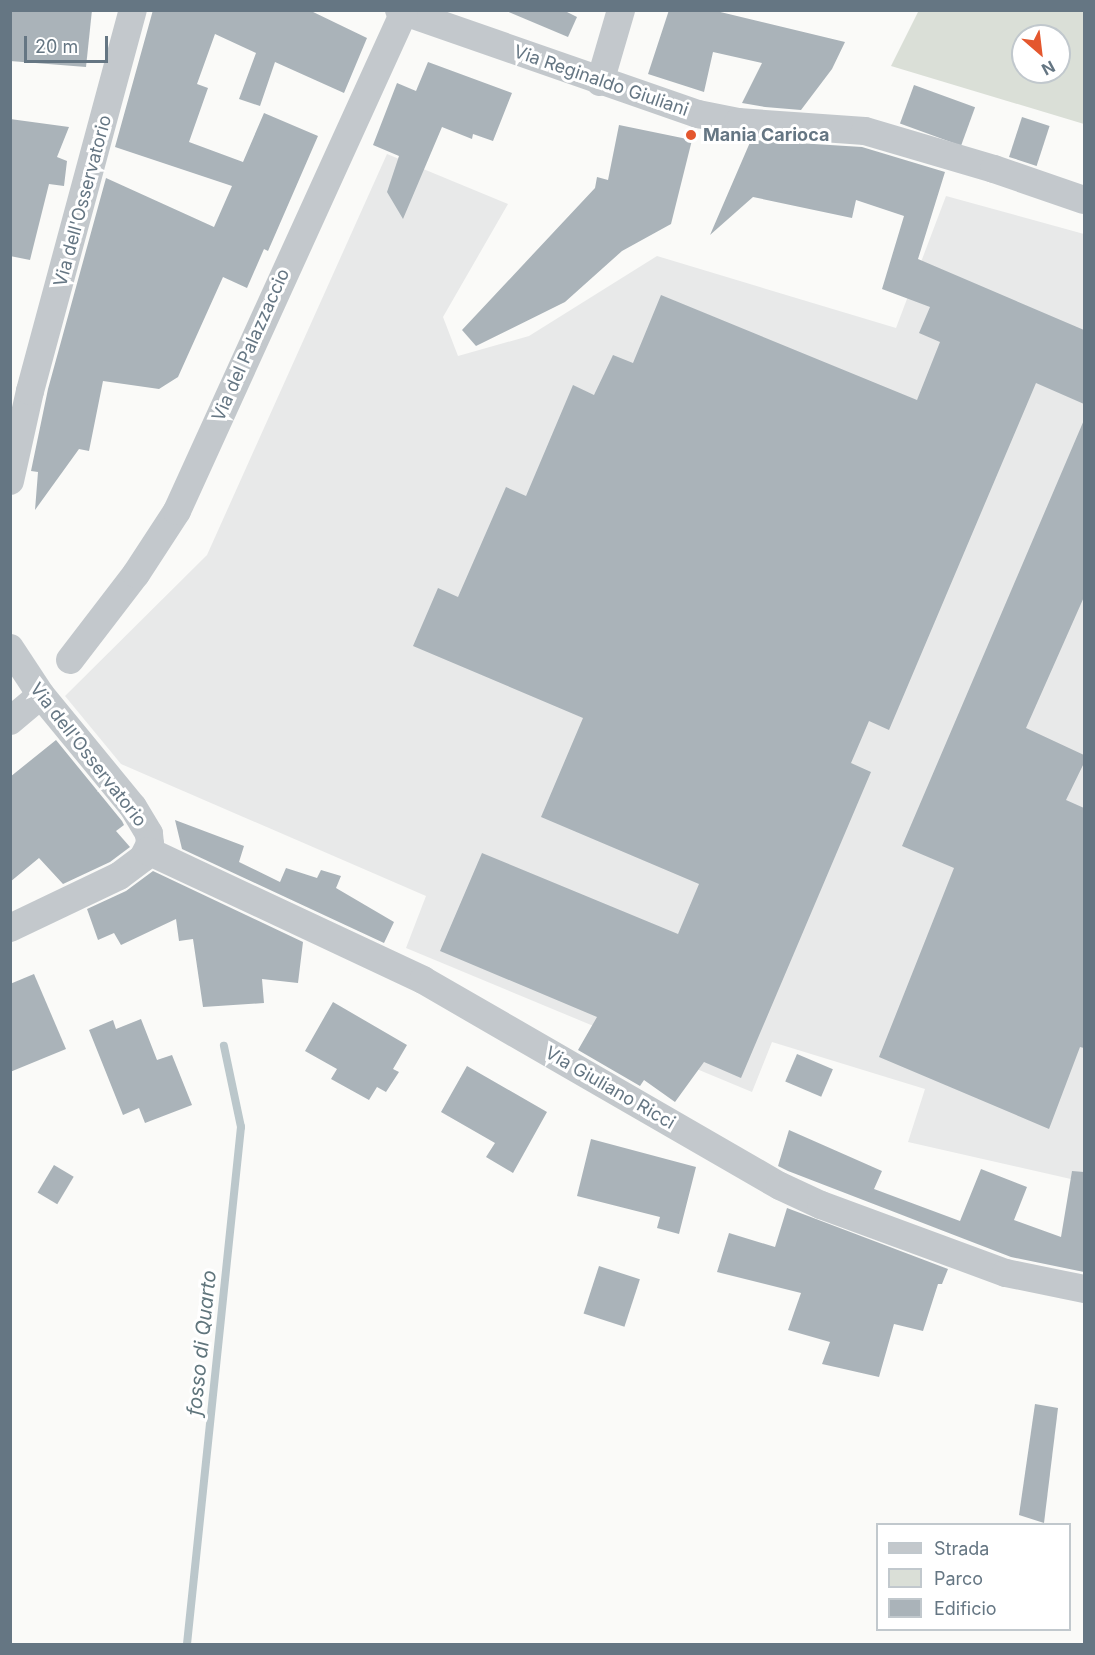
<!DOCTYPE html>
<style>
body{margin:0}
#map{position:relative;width:1095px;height:1655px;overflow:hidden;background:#fafaf8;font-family:Inter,sans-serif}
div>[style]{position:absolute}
.built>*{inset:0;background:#e8e9e9}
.green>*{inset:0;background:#dadfd7}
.stream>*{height:8px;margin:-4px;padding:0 4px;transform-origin:4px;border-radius:4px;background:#bbc7cb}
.building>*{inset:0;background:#aab3b9;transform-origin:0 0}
.street>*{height:28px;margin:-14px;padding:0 14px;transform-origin:14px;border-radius:14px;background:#c3c8cc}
.dots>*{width:16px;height:16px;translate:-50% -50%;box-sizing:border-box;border:3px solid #fff;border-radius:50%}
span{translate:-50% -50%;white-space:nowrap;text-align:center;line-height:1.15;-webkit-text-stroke:6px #fff;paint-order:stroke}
.street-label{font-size:18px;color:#657683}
.poi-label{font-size:18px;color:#657683;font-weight:700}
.left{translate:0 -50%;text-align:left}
.water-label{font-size:20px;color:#60757c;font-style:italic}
.frame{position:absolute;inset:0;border:12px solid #657683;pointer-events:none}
.legend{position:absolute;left:876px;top:1523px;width:195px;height:108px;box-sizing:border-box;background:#fff;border:2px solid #c1c8cd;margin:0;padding:8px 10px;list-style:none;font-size:18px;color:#657683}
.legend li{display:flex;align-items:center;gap:12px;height:30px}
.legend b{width:30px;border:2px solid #c1c8cd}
.north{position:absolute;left:1011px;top:24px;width:60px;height:60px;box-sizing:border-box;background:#fff;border:2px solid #c1c8cd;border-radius:50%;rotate:152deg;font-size:16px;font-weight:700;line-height:24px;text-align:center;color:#657683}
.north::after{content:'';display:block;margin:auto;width:21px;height:27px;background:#e4572e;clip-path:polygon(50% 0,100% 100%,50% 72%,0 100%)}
.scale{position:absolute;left:24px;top:36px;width:84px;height:27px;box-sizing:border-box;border:3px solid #657683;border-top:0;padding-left:8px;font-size:18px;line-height:21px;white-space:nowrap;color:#657683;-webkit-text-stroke:4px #fff;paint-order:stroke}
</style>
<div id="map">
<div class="built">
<i style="clip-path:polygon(387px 154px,508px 204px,443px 317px,458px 356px,529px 336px,657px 256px,896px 328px,946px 196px,1084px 234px,1084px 1182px,908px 1142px,925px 1089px,772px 1042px,752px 1092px,406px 948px,426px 896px,121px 764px,65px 696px,207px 555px)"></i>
</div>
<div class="green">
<i style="clip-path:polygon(evenodd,919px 10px,1084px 11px,1084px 124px,891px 66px,919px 10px,1023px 36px,1059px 36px,1059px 72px,1023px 72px,1023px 36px)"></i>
</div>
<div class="stream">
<i style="left:187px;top:1644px;width:520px;rotate:-84.04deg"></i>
<i style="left:241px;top:1127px;width:83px;rotate:-101.9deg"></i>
</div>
<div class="building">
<i style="clip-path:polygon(10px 10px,92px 10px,86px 67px,10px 61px)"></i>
<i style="clip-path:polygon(153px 10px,309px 10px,367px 38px,344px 93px,275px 62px,260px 106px,239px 99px,256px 53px,215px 34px,197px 84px,208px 88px,189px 142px,243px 162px,264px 113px,318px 136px,268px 251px,264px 249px,247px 288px,223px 277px,178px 377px,159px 389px,103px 381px,89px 451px,79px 449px,35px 510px,38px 472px,31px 471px,48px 389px,106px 178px,214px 227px,232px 186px,115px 147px)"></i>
<i style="clip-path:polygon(504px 10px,563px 10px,577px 17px,568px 37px)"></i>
<i style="clip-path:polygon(669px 10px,712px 10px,845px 42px,832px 69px,801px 110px,765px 107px,742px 103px,762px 63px,713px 52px,704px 92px,648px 74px)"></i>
<i style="clip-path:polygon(428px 62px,512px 93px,493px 141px,473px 134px,472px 139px,442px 127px,403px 219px,387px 192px,399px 156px,373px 145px,397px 83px,416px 91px)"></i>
<i style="left:914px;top:85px;width:65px;height:41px;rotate:20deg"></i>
<i style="left:1022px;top:117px;width:29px;height:42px;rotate:18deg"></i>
<i style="clip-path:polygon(10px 119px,69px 127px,57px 157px,67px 161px,64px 186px,49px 184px,30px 260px,10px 256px)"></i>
<i style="clip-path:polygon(619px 125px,692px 140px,671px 224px,622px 251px,565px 302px,476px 346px,462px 330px,595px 188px,597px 177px,608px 180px)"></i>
<i style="clip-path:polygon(751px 140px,862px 147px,945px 172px,918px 259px,1084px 330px,1084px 404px,1036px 383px,889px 730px,869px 721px,851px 763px,871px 772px,741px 1078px,704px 1062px,675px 1102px,644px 1080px,640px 1086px,578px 1050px,597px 1017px,440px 951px,482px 853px,678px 934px,699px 884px,541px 817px,583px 718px,413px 646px,438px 588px,458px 597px,506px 487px,526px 496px,573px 385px,594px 395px,613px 355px,633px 363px,661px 295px,917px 400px,940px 342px,919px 333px,930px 307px,882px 289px,904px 216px,856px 200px,852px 218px,753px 197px,710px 235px)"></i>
<i style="clip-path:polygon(1084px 420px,1084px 597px,1026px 728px,1084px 755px,1084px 763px,1066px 800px,1084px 808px,1084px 1048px,1080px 1047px,1049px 1129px,879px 1057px,954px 868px,902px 846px)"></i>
<i style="clip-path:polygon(56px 740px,122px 821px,124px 825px,116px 831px,130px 847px,110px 862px,63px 884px,39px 858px,10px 882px,10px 777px)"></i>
<i style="clip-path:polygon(175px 820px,244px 846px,239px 862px,280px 882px,286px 868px,317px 878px,321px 870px,341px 876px,336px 888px,394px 922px,384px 943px,182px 849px)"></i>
<i style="clip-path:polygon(153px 871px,303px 942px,298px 983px,262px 979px,264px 1003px,203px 1007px,193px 939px,179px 941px,176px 919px,121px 945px,114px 933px,98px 940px,87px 909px,126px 891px)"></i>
<i style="clip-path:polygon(34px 974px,66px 1049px,10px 1072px,10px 984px)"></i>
<i style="clip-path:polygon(333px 1002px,407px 1045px,393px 1069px,399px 1072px,386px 1092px,377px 1087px,369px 1100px,331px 1079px,337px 1069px,305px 1051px)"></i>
<i style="clip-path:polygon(141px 1019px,157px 1060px,172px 1055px,192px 1105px,145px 1123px,139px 1108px,123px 1115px,89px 1030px,113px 1020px,116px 1029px)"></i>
<i style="left:797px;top:1054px;width:39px;height:30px;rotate:23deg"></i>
<i style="clip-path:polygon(467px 1066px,547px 1112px,513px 1173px,486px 1157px,495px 1143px,441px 1112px)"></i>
<i style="clip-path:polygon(789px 1130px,882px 1171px,874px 1189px,960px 1221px,981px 1169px,1027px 1187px,1014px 1220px,1061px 1237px,1072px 1171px,1084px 1172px,1084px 1272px,1011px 1257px,788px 1171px,778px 1166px)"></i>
<i style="clip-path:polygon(591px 1139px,696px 1167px,679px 1234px,657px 1228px,660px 1217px,577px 1196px)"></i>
<i style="left:54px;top:1165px;width:23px;height:32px;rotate:31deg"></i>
<i style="clip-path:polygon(787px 1208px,948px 1269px,942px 1284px,938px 1284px,923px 1331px,894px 1324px,879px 1377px,822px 1364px,830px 1342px,788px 1330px,801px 1293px,717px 1272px,729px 1233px,775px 1247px)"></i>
<i style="left:599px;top:1266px;width:43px;height:50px;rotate:18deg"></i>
<i style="clip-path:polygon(1035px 1404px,1058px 1408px,1044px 1523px,1019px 1515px)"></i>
</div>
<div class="street">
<i style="left:399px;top:10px;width:317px;rotate:19.2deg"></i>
<i style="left:698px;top:114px;width:41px;rotate:11.3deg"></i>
<i style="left:738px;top:122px;width:127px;rotate:4.1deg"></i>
<i style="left:865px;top:131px;width:134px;rotate:16.4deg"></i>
<i style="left:994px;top:169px;width:95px;rotate:19deg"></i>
<i style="left:600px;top:82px;width:75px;rotate:-73.7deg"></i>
<i style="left:10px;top:481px;width:92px;rotate:-77.5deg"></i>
<i style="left:30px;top:391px;width:395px;rotate:-74.9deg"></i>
<i style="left:10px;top:648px;width:56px;rotate:56.6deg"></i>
<i style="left:41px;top:695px;width:145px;rotate:50.6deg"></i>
<i style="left:133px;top:807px;width:31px;rotate:59deg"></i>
<i style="left:149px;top:834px;width:10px;rotate:84deg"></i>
<i style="left:150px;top:844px;width:16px;rotate:117deg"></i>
<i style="left:143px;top:858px;width:30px;rotate:143deg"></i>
<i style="left:119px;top:876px;width:121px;rotate:154.5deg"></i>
<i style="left:70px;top:660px;width:108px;rotate:-52.5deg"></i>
<i style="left:136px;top:574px;width:75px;rotate:-56.9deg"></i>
<i style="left:177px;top:511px;width:548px;rotate:-65.54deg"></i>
<i style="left:10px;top:721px;width:40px;rotate:-40deg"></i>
<i style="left:148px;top:851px;width:304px;rotate:25.1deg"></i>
<i style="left:423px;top:980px;width:412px;rotate:30deg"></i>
<i style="left:780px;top:1186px;width:45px;rotate:24.9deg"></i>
<i style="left:821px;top:1205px;width:197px;rotate:20.2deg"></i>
<i style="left:1006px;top:1273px;width:80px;rotate:11.6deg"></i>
</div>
<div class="dots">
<i style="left:691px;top:135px;background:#e4572e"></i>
</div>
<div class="street-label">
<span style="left:601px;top:81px;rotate:19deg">Via Reginaldo Giuliani</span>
<span style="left:83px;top:201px;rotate:-75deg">Via dell'Osservatorio</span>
<span style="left:251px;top:345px;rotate:-66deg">Via del Palazzaccio</span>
<span style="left:88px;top:755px;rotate:52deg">Via dell'Osservatorio</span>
<span style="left:610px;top:1088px;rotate:30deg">Via Giuliano Ricci</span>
</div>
<div class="poi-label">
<span class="left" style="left:703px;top:135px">Mania Carioca</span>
</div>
<div class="water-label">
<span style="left:202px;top:1343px;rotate:-84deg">fosso di Quarto</span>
</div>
<div class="frame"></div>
<ul class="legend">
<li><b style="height:8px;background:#c3c8cc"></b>Strada</li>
<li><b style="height:16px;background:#dadfd7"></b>Parco</li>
<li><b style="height:16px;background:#aab3b9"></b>Edificio</li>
</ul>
<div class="north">N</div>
<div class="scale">20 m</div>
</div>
